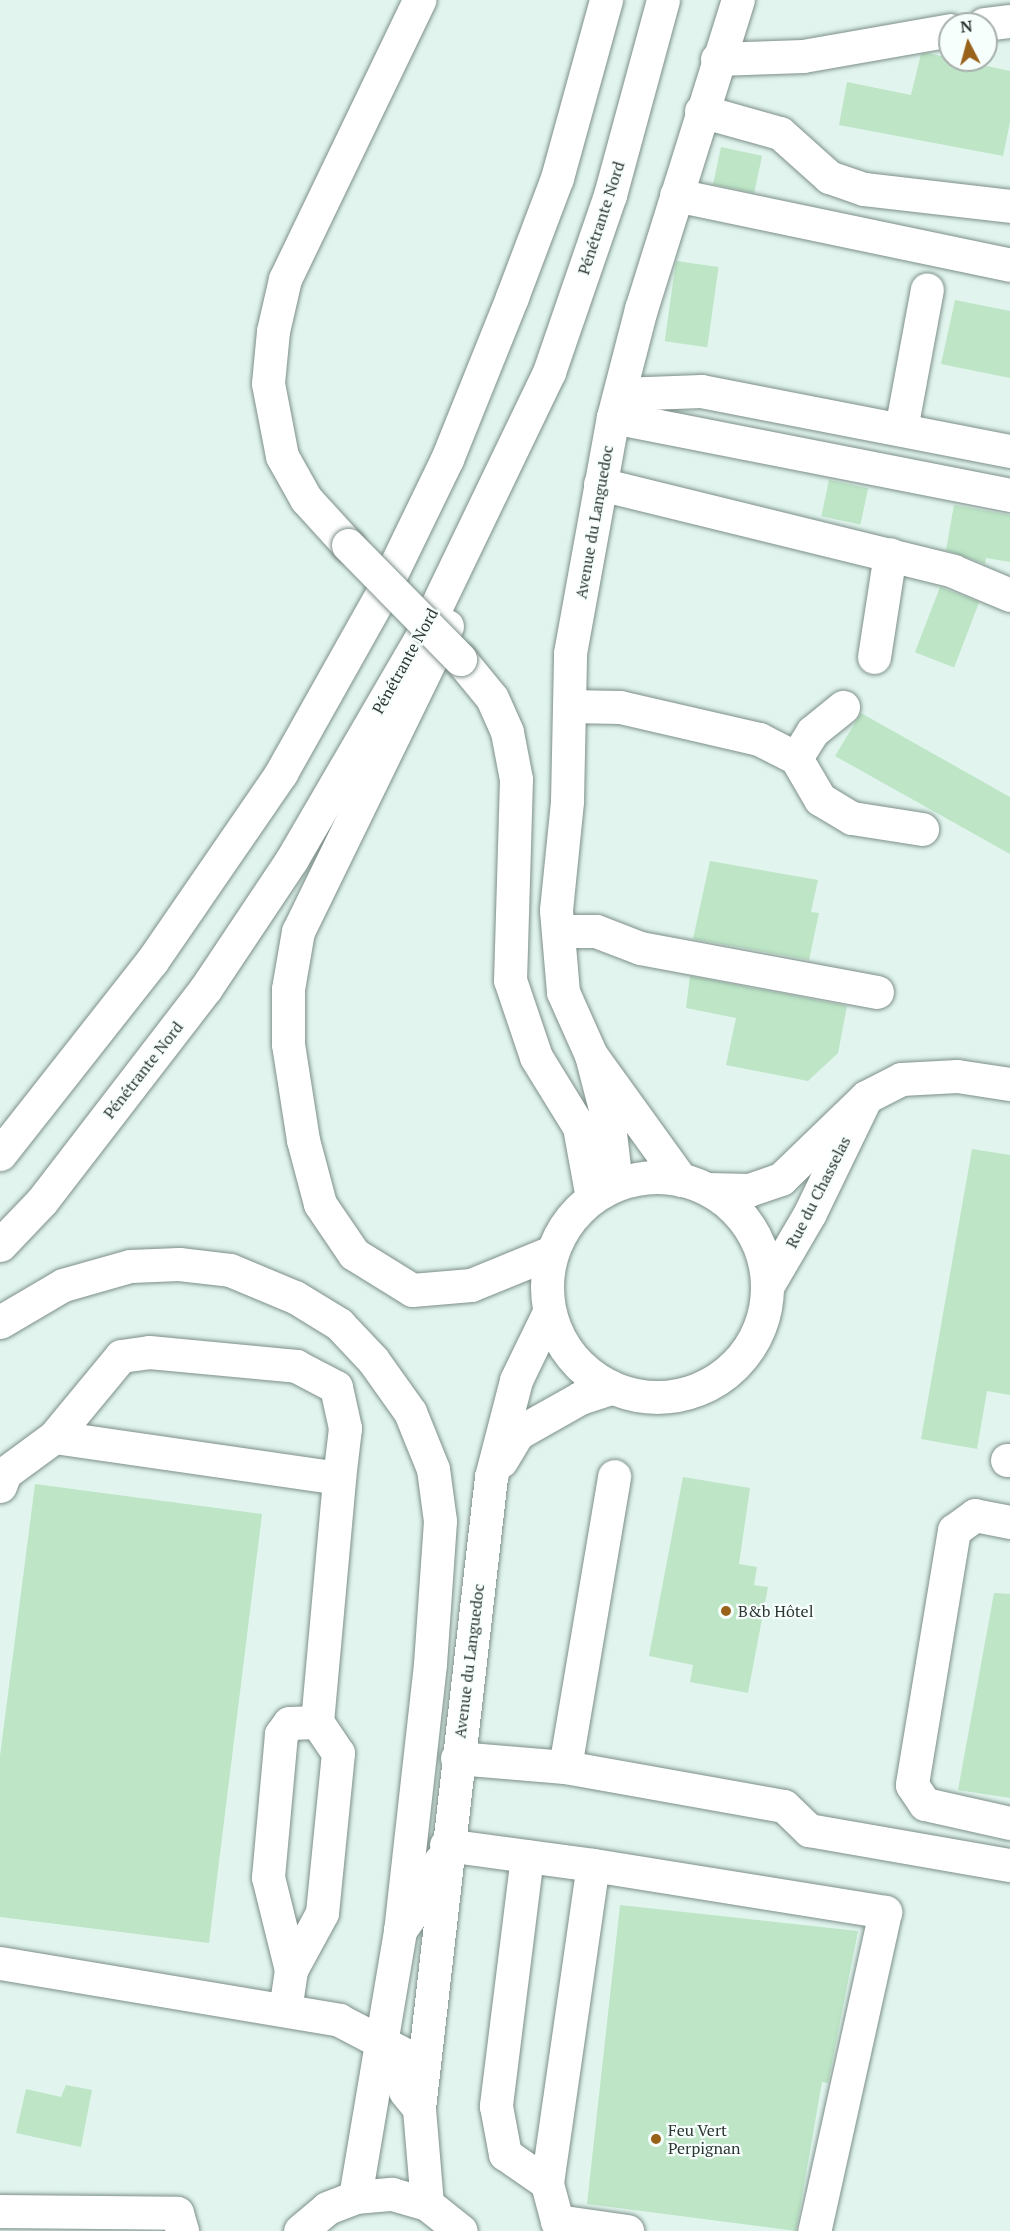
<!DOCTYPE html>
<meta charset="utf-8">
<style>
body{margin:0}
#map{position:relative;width:1010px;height:2231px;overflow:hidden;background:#e1f5ee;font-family:"PT Serif",serif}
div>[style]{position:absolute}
.building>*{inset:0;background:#bde5c6;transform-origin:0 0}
.roads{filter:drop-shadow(0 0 2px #7d8f89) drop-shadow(0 0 2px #7d8f89)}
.minor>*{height:33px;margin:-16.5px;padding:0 16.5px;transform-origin:16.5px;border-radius:16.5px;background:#fff}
.major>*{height:33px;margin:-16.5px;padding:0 16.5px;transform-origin:16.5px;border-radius:16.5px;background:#fff}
.major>.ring{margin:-16.5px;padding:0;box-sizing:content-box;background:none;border:33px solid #fff;border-radius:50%}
.highway>*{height:33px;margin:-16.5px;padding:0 16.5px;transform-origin:16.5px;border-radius:16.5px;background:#fff}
.bridges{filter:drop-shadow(0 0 2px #7d8f89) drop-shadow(0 0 2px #7d8f89)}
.highway-bridge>*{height:33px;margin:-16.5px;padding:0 16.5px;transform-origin:16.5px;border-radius:16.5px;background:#fff}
.dots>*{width:16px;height:16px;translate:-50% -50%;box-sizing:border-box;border:3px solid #f7fffc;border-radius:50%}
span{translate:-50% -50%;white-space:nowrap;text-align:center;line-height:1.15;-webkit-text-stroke:4.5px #f7fffc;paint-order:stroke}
.street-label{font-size:16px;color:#2e3633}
.poi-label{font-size:16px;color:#2e3633}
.left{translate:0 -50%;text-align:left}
.north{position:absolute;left:938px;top:12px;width:60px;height:60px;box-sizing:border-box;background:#f7fffc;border:2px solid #a7afac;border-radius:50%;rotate:354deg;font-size:16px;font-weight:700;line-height:24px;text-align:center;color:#2e3633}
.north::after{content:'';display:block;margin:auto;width:21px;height:27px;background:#98621a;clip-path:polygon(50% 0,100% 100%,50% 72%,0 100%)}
</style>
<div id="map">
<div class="building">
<i style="clip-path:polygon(927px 53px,1010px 71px,1010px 122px,1003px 156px,839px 125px,847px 82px,911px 95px,921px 54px)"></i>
<i style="left:721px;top:147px;width:42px;height:38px;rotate:12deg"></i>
<i style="left:676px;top:261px;width:43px;height:81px;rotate:8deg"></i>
<i style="clip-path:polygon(955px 300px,1010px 311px,1010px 378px,941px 364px)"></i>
<i style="left:829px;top:480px;width:40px;height:37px;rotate:12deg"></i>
<i style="clip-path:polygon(954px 505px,1010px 515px,1010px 562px,986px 558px,985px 564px,946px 550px)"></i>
<i style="left:940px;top:587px;width:42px;height:70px;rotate:21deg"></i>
<i style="clip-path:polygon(861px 713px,1010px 797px,1010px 854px,835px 756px)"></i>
<i style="clip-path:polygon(710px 861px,818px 880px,811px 912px,819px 913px,809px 960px,693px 939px)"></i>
<i style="clip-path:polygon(690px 976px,847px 1006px,838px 1053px,808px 1081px,726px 1065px,736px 1018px,686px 1008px)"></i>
<i style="clip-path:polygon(972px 1149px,1010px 1155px,1010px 1395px,987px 1391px,977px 1449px,921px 1439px)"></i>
<i style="clip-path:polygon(683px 1477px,750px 1488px,739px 1564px,757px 1567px,754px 1585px,768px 1587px,748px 1693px,690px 1682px,693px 1665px,649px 1656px)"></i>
<i style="clip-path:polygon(35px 1484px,262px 1514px,209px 1943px,0 1917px,0 1756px)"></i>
<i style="clip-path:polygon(994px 1593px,1010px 1594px,1010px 1798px,958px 1790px)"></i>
<i style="clip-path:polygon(620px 1905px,858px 1931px,828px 2083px,822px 2082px,796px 2231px,587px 2204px)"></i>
<i style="clip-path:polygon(66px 2085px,92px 2090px,81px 2147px,16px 2133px,26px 2089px,61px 2097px)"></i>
</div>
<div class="roads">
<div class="minor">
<i style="left:984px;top:24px;width:26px;rotate:-7deg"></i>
<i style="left:717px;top:59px;width:86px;rotate:-2deg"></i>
<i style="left:803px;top:56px;width:149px;rotate:-10deg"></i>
<i style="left:701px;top:111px;width:82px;rotate:15.6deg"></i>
<i style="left:780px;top:133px;width:66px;rotate:41.9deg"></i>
<i style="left:829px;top:177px;width:37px;rotate:19deg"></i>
<i style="left:864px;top:189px;width:147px;rotate:6.6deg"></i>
<i style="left:676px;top:195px;width:341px;rotate:11.8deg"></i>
<i style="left:620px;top:394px;width:81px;rotate:-2.1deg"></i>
<i style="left:701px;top:391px;width:315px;rotate:11deg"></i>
<i style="left:613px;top:417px;width:405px;rotate:11.1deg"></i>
<i style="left:901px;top:429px;width:142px;rotate:-79.5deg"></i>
<i style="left:600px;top:484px;width:364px;rotate:13.8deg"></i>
<i style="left:953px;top:571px;width:62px;rotate:22.8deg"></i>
<i style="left:874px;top:657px;width:104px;rotate:-81.2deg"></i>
<i style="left:569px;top:706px;width:51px;rotate:1.1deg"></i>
<i style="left:620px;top:707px;width:143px;rotate:13deg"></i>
<i style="left:759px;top:739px;width:42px;rotate:27.2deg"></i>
<i style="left:796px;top:758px;width:48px;rotate:59.7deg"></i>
<i style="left:820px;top:799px;width:37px;rotate:31deg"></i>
<i style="left:852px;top:818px;width:71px;rotate:8.9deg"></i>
<i style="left:796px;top:758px;width:31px;rotate:-58deg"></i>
<i style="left:812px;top:732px;width:40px;rotate:-39deg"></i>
<i style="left:558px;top:931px;width:38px"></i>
<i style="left:596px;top:931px;width:47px;rotate:21.1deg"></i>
<i style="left:640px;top:948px;width:241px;rotate:10.5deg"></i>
<i style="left:591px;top:1055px;width:69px;rotate:-114deg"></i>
<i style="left:563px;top:992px;width:82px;rotate:-94.9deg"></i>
<i style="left:556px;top:910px;width:110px;rotate:-84.2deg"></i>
<i style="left:567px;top:801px;width:148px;rotate:-88.8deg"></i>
<i style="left:570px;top:653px;width:240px;rotate:-79.7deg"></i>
<i style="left:613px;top:417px;width:112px;rotate:-75.5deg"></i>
<i style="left:641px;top:309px;width:324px;rotate:-72.6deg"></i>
<i style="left:866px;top:1097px;width:39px;rotate:-27deg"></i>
<i style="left:901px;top:1079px;width:56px;rotate:-3.1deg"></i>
<i style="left:957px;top:1076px;width:54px;rotate:8.6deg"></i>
<i style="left:616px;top:1184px;width:60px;rotate:-96.7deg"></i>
<i style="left:609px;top:1124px;width:71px;rotate:-104.6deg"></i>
<i style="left:591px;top:1055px;width:154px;rotate:54.2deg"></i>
<i style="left:708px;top:1189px;width:41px;rotate:1.4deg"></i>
<i style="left:749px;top:1190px;width:34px;rotate:-19deg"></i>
<i style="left:781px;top:1179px;width:118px;rotate:-44deg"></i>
<i style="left:866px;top:1097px;width:129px;rotate:115.8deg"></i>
<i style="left:810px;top:1213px;width:83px;rotate:120.3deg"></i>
<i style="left:1007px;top:1460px;width:3px"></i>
<i style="left:0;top:1486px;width:14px;rotate:-69deg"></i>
<i style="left:5px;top:1473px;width:61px;rotate:-36.3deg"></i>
<i style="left:54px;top:1437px;width:105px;rotate:-50.4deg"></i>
<i style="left:121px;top:1356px;width:28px;rotate:-8deg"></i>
<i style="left:149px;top:1352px;width:148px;rotate:5.4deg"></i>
<i style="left:296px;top:1366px;width:45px;rotate:27.7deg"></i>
<i style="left:336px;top:1387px;width:42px;rotate:77.6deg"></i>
<i style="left:345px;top:1428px;width:50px;rotate:96.8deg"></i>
<i style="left:339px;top:1478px;width:288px;rotate:-171.8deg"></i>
<i style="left:1010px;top:1522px;width:36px;rotate:-169deg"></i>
<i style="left:975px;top:1515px;width:26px;rotate:144deg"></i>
<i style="left:954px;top:1530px;width:258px;rotate:99.4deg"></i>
<i style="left:912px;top:1785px;width:23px;rotate:56deg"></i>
<i style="left:925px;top:1804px;width:87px;rotate:12.6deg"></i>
<i style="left:317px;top:1722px;width:245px;rotate:-84.8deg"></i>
<i style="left:457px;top:1758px;width:108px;rotate:4.8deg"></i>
<i style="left:565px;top:1767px;width:222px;rotate:10.1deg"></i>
<i style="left:784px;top:1806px;width:35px;rotate:44deg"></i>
<i style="left:809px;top:1830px;width:204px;rotate:9.9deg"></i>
<i style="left:565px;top:1767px;width:295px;rotate:-80.4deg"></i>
<i style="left:446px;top:1845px;width:148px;rotate:7.7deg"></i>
<i style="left:527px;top:1856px;width:252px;rotate:97.1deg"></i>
<i style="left:496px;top:2106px;width:49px;rotate:79.4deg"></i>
<i style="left:505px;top:2154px;width:51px;rotate:34.6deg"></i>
<i style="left:0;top:1963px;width:344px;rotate:9.5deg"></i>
<i style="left:339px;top:2020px;width:73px;rotate:27.6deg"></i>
<i style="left:404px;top:2054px;width:37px;rotate:88deg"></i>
<i style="left:405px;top:2091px;width:22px;rotate:51deg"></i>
<i style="left:285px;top:2010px;width:40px;rotate:-81.5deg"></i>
<i style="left:291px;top:1970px;width:65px;rotate:-61.5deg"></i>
<i style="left:322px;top:1913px;width:161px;rotate:-84.3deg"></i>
<i style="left:338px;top:1753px;width:37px;rotate:-124deg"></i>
<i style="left:317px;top:1722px;width:28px;rotate:178deg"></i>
<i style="left:289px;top:1723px;width:14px;rotate:126deg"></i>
<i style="left:281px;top:1734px;width:144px;rotate:95.2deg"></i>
<i style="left:268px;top:1877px;width:96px;rotate:76.1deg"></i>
<i style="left:0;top:2211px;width:177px;rotate:0.6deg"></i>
<i style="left:177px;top:2213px;width:19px;rotate:74deg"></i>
<i style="left:557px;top:2221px;width:39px;rotate:-105deg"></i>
<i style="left:547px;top:2183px;width:321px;rotate:-81.8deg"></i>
<i style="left:593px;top:1865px;width:296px;rotate:9.1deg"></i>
<i style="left:885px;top:1912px;width:327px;rotate:102.5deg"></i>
<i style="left:561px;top:2231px;width:11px;rotate:-112deg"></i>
<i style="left:557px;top:2221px;width:71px;rotate:8.1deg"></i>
</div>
<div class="major">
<i class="ring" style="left:547px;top:1177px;width:187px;height:187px"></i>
<i style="left:501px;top:1461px;width:33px;rotate:-59deg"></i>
<i style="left:518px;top:1433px;width:71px;rotate:-29.4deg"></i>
<i style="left:580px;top:1398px;width:33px;rotate:-18deg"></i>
<i style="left:355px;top:2197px;width:271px;rotate:-80.4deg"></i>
<i style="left:400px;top:1930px;width:44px;rotate:-54.2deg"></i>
<i style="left:426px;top:1894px;width:36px;rotate:-67deg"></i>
<i style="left:427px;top:2204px;width:96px;rotate:-94.8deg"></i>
<i style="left:419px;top:2108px;width:635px;rotate:-83.49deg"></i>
<i style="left:491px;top:1477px;width:100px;rotate:-75.5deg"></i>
<i style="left:516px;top:1380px;width:76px;rotate:-64.1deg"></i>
<i style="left:300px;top:2231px;width:35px;rotate:-40deg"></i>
<i style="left:327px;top:2208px;width:30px;rotate:-21deg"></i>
<i style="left:355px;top:2197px;width:37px;rotate:-5deg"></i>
<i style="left:392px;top:2194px;width:36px;rotate:16deg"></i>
<i style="left:427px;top:2204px;width:43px;rotate:38.5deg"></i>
</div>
<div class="highway">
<i style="left:348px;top:545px;width:62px;rotate:-132.4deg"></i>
<i style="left:306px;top:499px;width:49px;rotate:-119.2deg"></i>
<i style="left:282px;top:456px;width:74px;rotate:-100.9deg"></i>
<i style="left:268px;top:383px;width:52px;rotate:-84.5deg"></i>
<i style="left:273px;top:331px;width:53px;rotate:-77deg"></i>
<i style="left:285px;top:279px;width:310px;rotate:-64.3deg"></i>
<i style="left:447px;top:626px;width:339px;rotate:116deg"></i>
<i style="left:298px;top:931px;width:59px;rotate:99.8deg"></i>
<i style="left:288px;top:989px;width:55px;rotate:90deg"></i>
<i style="left:288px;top:1044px;width:97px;rotate:81.1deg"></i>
<i style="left:303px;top:1140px;width:66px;rotate:75.1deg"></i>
<i style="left:320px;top:1204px;width:60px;rotate:55.8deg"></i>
<i style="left:354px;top:1254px;width:68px;rotate:31.8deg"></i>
<i style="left:412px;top:1290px;width:59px;rotate:-4.8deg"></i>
<i style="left:471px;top:1285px;width:87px;rotate:-22.2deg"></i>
<i style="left:460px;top:659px;width:50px;rotate:50.6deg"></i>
<i style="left:492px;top:698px;width:37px;rotate:66deg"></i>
<i style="left:507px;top:732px;width:48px;rotate:79.2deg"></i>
<i style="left:516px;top:779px;width:201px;rotate:91.7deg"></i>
<i style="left:510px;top:980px;width:81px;rotate:71.3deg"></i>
<i style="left:536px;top:1057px;width:82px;rotate:58.4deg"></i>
<i style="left:579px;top:1127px;width:72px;rotate:79.6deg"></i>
<i style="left:0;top:1154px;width:246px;rotate:-51.8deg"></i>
<i style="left:152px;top:961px;width:228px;rotate:-55.5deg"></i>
<i style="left:281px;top:773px;width:204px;rotate:-60.7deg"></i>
<i style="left:381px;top:595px;width:151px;rotate:-64.1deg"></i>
<i style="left:447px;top:459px;width:175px;rotate:-68.1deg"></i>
<i style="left:512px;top:297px;width:127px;rotate:-69.3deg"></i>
<i style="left:557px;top:178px;width:185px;rotate:-74.6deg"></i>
<i style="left:0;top:1245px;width:61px;rotate:-46.3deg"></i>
<i style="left:42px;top:1201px;width:269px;rotate:-52.4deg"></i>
<i style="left:206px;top:988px;width:155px;rotate:-56.3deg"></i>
<i style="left:292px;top:859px;width:258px;rotate:-59.8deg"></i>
<i style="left:422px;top:636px;width:293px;rotate:-64.3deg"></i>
<i style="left:549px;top:372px;width:187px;rotate:-71deg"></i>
<i style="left:610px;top:195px;width:202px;rotate:-74.8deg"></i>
<i style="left:0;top:1322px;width:73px;rotate:-30.4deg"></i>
<i style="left:63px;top:1285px;width:70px;rotate:-15.8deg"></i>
<i style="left:130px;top:1266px;width:49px;rotate:-2.3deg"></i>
<i style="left:179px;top:1264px;width:51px;rotate:6.7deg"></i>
<i style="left:230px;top:1270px;width:70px;rotate:22.6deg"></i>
<i style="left:295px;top:1297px;width:52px;rotate:31.5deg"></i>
<i style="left:339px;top:1324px;width:50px;rotate:46.6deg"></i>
<i style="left:373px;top:1360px;width:64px;rotate:54.6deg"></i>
<i style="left:410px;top:1412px;width:61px;rotate:68deg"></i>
<i style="left:433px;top:1469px;width:52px;rotate:82.3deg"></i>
<i style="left:440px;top:1521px;width:143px;rotate:94deg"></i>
<i style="left:430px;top:1664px;width:268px;rotate:96.4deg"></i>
</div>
</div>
<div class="bridges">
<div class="highway-bridge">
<i style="left:348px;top:545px;width:160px;rotate:45.5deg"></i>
</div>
</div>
<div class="dots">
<i style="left:726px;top:1611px;background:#98621a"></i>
<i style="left:656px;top:2139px;background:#98621a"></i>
</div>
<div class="street-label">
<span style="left:601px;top:218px;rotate:-72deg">Pénétrante Nord</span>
<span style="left:594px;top:522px;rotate:-80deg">Avenue du Languedoc</span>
<span style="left:405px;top:661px;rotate:-61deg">Pénétrante Nord</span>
<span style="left:143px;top:1070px;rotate:-52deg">Pénétrante Nord</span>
<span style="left:818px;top:1192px;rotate:-63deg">Rue du Chasselas</span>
<span style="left:469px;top:1661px;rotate:-83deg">Avenue du Languedoc</span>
</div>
<div class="poi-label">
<span class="left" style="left:738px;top:1611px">B&amp;b Hôtel</span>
<span class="left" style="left:668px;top:2139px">Feu Vert<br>Perpignan</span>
</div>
<div class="north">N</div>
</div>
